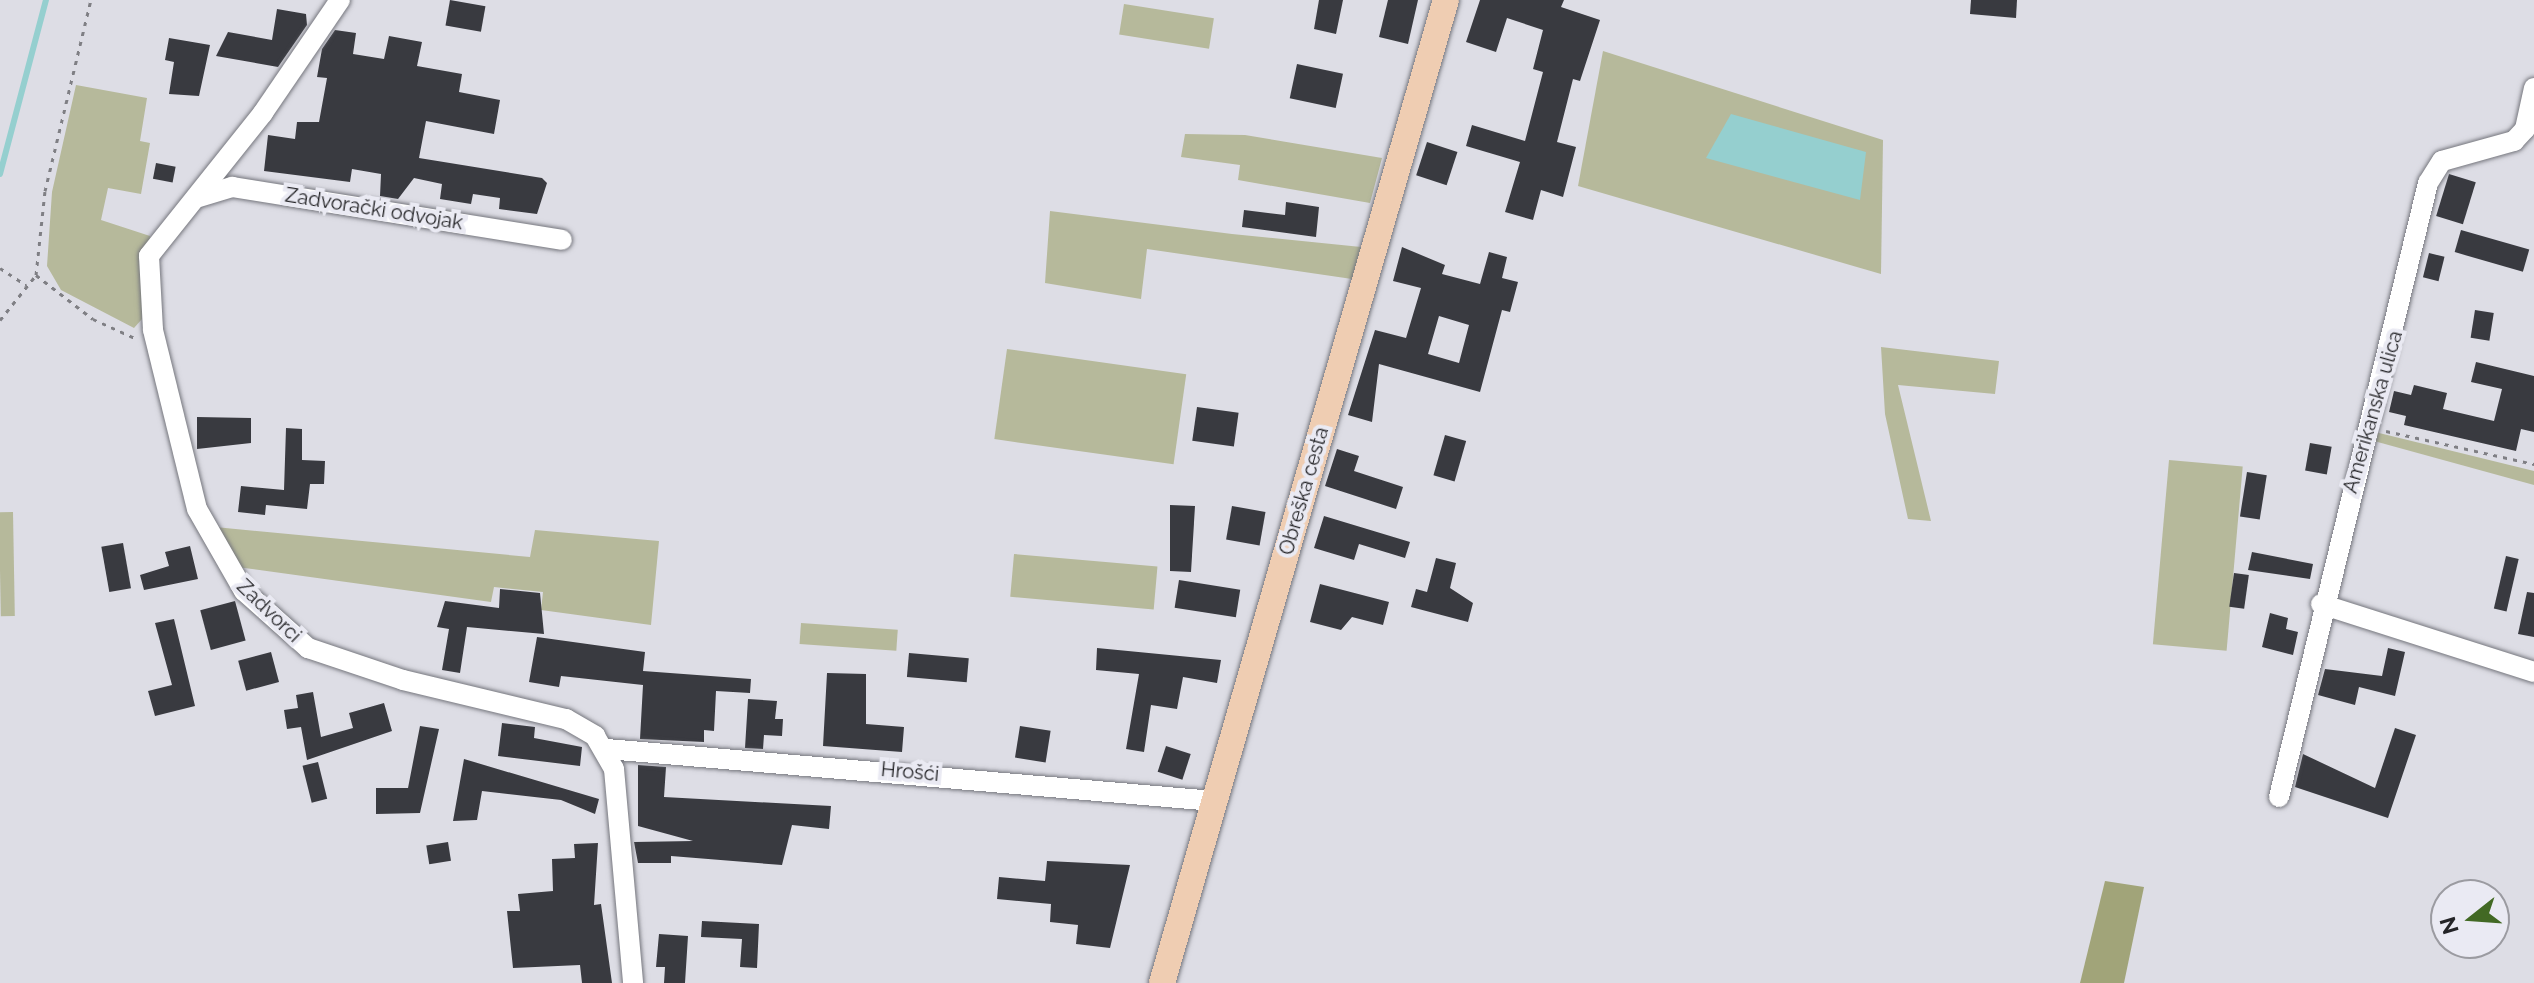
<!DOCTYPE html>
<meta charset="utf-8">
<style>
body{margin:0}
#map{position:relative;width:2534px;height:983px;overflow:hidden;background:#dddde5;font-family:Raleway,sans-serif}
div>[style]{position:absolute}
.green>*{inset:0;background:#b6b99b;transform-origin:0 0}
.forest>*{inset:0;background:#a1a479}
.water>*{inset:0;background:#95cfcf}
.stream>*{height:6px;margin:-3px;padding:0 3px;transform-origin:3px;border-radius:3px;background:#95cfcf}
.building>*{inset:0;background:#393a40;transform-origin:0 0}
.path>*{height:3px;margin-top:-1.5px;transform-origin:0;background:repeating-linear-gradient(90deg,#7f7f84 0 4px,transparent 0 10px)}
.roads{filter:drop-shadow(0 0 2px #75767d) drop-shadow(0 0 2px #75767d)}
.minor>*{height:20px;margin:-10px;padding:0 10px;transform-origin:10px;border-radius:10px;background:#fff}
.major>*{height:26px;margin:-13px;padding:0 13px;transform-origin:13px;border-radius:13px;background:#efcdb2}
span{translate:-50% -50%;white-space:nowrap;text-align:center;line-height:1.15;-webkit-text-stroke:8px #eaeaf3;paint-order:stroke}
.street-label{font-size:20px;color:#242427}
.north{position:absolute;left:2430px;top:879px;width:80px;height:80px;box-sizing:border-box;background:#eaeaf3;border:2px solid #9b9ba1;border-radius:50%;rotate:253deg;font-size:22px;font-weight:700;line-height:32px;text-align:center;color:#242427}
.north::after{content:'';display:block;margin:auto;width:28px;height:36px;background:#426924;clip-path:polygon(50% 0,100% 100%,50% 72%,0 100%)}
</style>
<div id="map">
<div class="green">
<i style="left:1124px;top:4px;width:91px;height:31px;rotate:9deg"></i>
<i style="clip-path:polygon(1603px 51px,1883px 140px,1881px 274px,1578px 186px)"></i>
<i style="clip-path:polygon(76px 85px,147px 98px,140px 141px,150px 143px,141px 194px,108px 188px,101px 220px,150px 236px,142px 319px,134px 328px,61px 290px,47px 266px,52px 192px)"></i>
<i style="clip-path:polygon(1185px 134px,1245px 135px,1382px 158px,1370px 203px,1238px 180px,1240px 165px,1181px 157px)"></i>
<i style="clip-path:polygon(1050px 211px,1232px 234px,1361px 247px,1352px 279px,1147px 249px,1141px 299px,1045px 283px)"></i>
<i style="clip-path:polygon(1881px 347px,1999px 361px,1995px 394px,1898px 385px,1931px 521px,1908px 519px,1885px 414px)"></i>
<i style="left:1007px;top:349px;width:181px;height:91px;rotate:8deg"></i>
<i style="clip-path:polygon(2375px 432px,2534px 471px,2534px 485px,2374px 441px)"></i>
<i style="left:2169px;top:460px;width:74px;height:185px;rotate:5deg"></i>
<i style="left:13px;top:512px;width:104px;height:14px;rotate:89deg"></i>
<i style="clip-path:polygon(215px 527px,530px 557px,535px 530px,659px 541px,651px 625px,541px 610px,543px 592px,494px 587px,491px 602px,237px 567px)"></i>
<i style="left:1014px;top:554px;width:144px;height:43px;rotate:5deg"></i>
<i style="left:801px;top:623px;width:97px;height:21px;rotate:4deg"></i>
</div>
<div class="forest">
<i style="clip-path:polygon(2105px 881px,2144px 887px,2124px 983px,2080px 983px)"></i>
</div>
<div class="water">
<i style="clip-path:polygon(1731px 114px,1866px 152px,1860px 200px,1706px 158px)"></i>
</div>
<div class="stream">
<i style="left:0;top:174px;width:180px;rotate:-75.2deg"></i>
</div>
<div class="building">
<i style="left:450px;top:0;width:36px;height:26px;rotate:10deg"></i>
<i style="clip-path:polygon(1319px 0,1343px 0,1336px 34px,1314px 29px)"></i>
<i style="clip-path:polygon(1388px 0,1418px 0,1408px 44px,1379px 37px)"></i>
<i style="clip-path:polygon(1480px 0,1564px 0,1561px 7px,1600px 20px,1580px 81px,1573px 79px,1557px 142px,1576px 147px,1563px 197px,1541px 190px,1533px 220px,1505px 212px,1520px 162px,1466px 146px,1472px 125px,1525px 141px,1543px 72px,1533px 69px,1543px 30px,1507px 18px,1496px 52px,1466px 42px)"></i>
<i style="clip-path:polygon(1971px 0,2017px 0,2016px 18px,1970px 14px)"></i>
<i style="clip-path:polygon(277px 9px,306px 14px,307px 25px,278px 67px,216px 56px,228px 32px,272px 40px)"></i>
<i style="clip-path:polygon(335px 30px,356px 33px,353px 54px,384px 59px,389px 36px,422px 42px,417px 66px,462px 74px,459px 92px,500px 100px,494px 134px,426px 121px,419px 158px,542px 178px,547px 183px,537px 214px,499px 209px,500px 198px,473px 194px,471px 204px,440px 199px,442px 184px,414px 178px,398px 199px,380px 196px,381px 174px,352px 169px,350px 182px,264px 171px,268px 135px,295px 139px,297px 122px,319px 122px,327px 78px,317px 77px,322px 49px)"></i>
<i style="clip-path:polygon(169px 38px,210px 45px,199px 96px,169px 94px,174px 62px,165px 60px)"></i>
<i style="left:1297px;top:64px;width:47px;height:35px;rotate:12deg"></i>
<i style="left:1427px;top:142px;width:32px;height:35px;rotate:18deg"></i>
<i style="left:156px;top:163px;width:20px;height:16px;rotate:11deg"></i>
<i style="left:2449px;top:174px;width:28px;height:44px;rotate:17deg"></i>
<i style="clip-path:polygon(1286px 202px,1319px 207px,1316px 237px,1242px 227px,1244px 210px,1285px 215px)"></i>
<i style="left:2461px;top:230px;width:71px;height:23px;rotate:16deg"></i>
<i style="clip-path:polygon(evenodd,1402px 247px,1445px 265px,1442px 274px,1480px 284px,1489px 252px,1507px 257px,1502px 278px,1518px 282px,1510px 312px,1502px 310px,1480px 392px,1379px 364px,1372px 422px,1348px 415px,1375px 330px,1406px 338px,1421px 288px,1393px 281px,1402px 247px,1439px 316px,1469px 325px,1459px 363px,1428px 354px,1439px 316px)"></i>
<i style="left:2429px;top:253px;width:16px;height:25px;rotate:14deg"></i>
<i style="left:2475px;top:310px;width:19px;height:28px;rotate:9deg"></i>
<i style="clip-path:polygon(2476px 362px,2534px 376px,2534px 432px,2521px 429px,2516px 451px,2404px 425px,2406px 416px,2389px 412px,2394px 391px,2411px 395px,2414px 385px,2447px 393px,2443px 409px,2494px 421px,2502px 389px,2471px 382px)"></i>
<i style="left:1197px;top:407px;width:42px;height:34px;rotate:8deg"></i>
<i style="clip-path:polygon(197px 417px,251px 418px,251px 443px,197px 449px)"></i>
<i style="clip-path:polygon(286px 428px,302px 429px,302px 460px,325px 461px,324px 484px,310px 484px,307px 509px,266px 505px,265px 515px,238px 512px,241px 486px,284px 490px)"></i>
<i style="left:1445px;top:435px;width:22px;height:42px;rotate:16deg"></i>
<i style="left:2310px;top:443px;width:22px;height:28px;rotate:10deg"></i>
<i style="clip-path:polygon(1337px 449px,1359px 456px,1354px 471px,1403px 487px,1396px 509px,1325px 486px)"></i>
<i style="left:2247px;top:472px;width:20px;height:45px;rotate:9deg"></i>
<i style="clip-path:polygon(1170px 505px,1195px 506px,1191px 572px,1170px 571px)"></i>
<i style="left:1232px;top:506px;width:34px;height:34px;rotate:10deg"></i>
<i style="clip-path:polygon(1324px 516px,1410px 542px,1405px 558px,1359px 544px,1354px 560px,1314px 548px)"></i>
<i style="left:123px;top:543px;width:46px;height:22px;rotate:80deg"></i>
<i style="clip-path:polygon(190px 546px,198px 579px,144px 590px,140px 575px,169px 566px,165px 552px)"></i>
<i style="clip-path:polygon(2252px 552px,2313px 564px,2310px 579px,2248px 570px)"></i>
<i style="left:2506px;top:556px;width:13px;height:54px;rotate:13deg"></i>
<i style="clip-path:polygon(1436px 558px,1456px 563px,1450px 588px,1473px 603px,1468px 622px,1411px 607px,1416px 589px,1427px 592px)"></i>
<i style="left:2234px;top:573px;width:15px;height:34px;rotate:8deg"></i>
<i style="left:1179px;top:580px;width:62px;height:28px;rotate:9deg"></i>
<i style="clip-path:polygon(1320px 584px,1389px 602px,1383px 625px,1352px 617px,1341px 630px,1310px 622px)"></i>
<i style="clip-path:polygon(500px 589px,540px 593px,544px 634px,467px 627px,460px 673px,442px 670px,449px 629px,437px 627px,445px 601px,499px 608px)"></i>
<i style="clip-path:polygon(2527px 592px,2534px 593px,2534px 637px,2518px 634px)"></i>
<i style="left:235px;top:601px;width:41px;height:36px;rotate:75deg"></i>
<i style="clip-path:polygon(2270px 613px,2288px 618px,2286px 629px,2298px 632px,2293px 655px,2262px 647px)"></i>
<i style="clip-path:polygon(174px 619px,195px 706px,155px 716px,148px 691px,172px 685px,155px 623px)"></i>
<i style="clip-path:polygon(537px 637px,645px 652px,643px 671px,751px 679px,750px 693px,716px 691px,714px 731px,704px 730px,704px 742px,640px 739px,643px 685px,561px 676px,559px 687px,529px 682px)"></i>
<i style="clip-path:polygon(1097px 648px,1221px 660px,1217px 683px,1183px 677px,1177px 709px,1151px 705px,1144px 752px,1126px 749px,1139px 674px,1096px 670px)"></i>
<i style="clip-path:polygon(2388px 648px,2405px 652px,2395px 696px,2359px 687px,2355px 705px,2318px 695px,2325px 669px,2382px 676px)"></i>
<i style="left:271px;top:652px;width:31px;height:34px;rotate:75deg"></i>
<i style="left:909px;top:653px;width:60px;height:24px;rotate:5deg"></i>
<i style="clip-path:polygon(827px 673px,866px 674px,866px 724px,904px 727px,902px 752px,823px 746px)"></i>
<i style="clip-path:polygon(313px 692px,321px 737px,353px 728px,349px 713px,384px 703px,392px 731px,307px 760px,301px 727px,287px 729px,284px 710px,298px 708px,296px 695px)"></i>
<i style="clip-path:polygon(748px 699px,777px 701px,775px 719px,783px 719px,782px 736px,764px 735px,763px 749px,745px 748px)"></i>
<i style="clip-path:polygon(502px 723px,535px 727px,534px 738px,582px 747px,580px 766px,498px 756px)"></i>
<i style="clip-path:polygon(420px 726px,439px 729px,420px 813px,376px 814px,376px 788px,408px 788px)"></i>
<i style="left:1020px;top:726px;width:31px;height:32px;rotate:9deg"></i>
<i style="clip-path:polygon(2395px 728px,2416px 735px,2388px 818px,2295px 787px,2303px 754px,2375px 788px)"></i>
<i style="left:1166px;top:746px;width:26px;height:27px;rotate:18deg"></i>
<i style="clip-path:polygon(464px 759px,599px 799px,595px 814px,561px 800px,482px 791px,477px 820px,453px 821px)"></i>
<i style="left:318px;top:762px;width:38px;height:16px;rotate:76deg"></i>
<i style="clip-path:polygon(638px 765px,666px 767px,664px 797px,831px 806px,829px 829px,792px 825px,782px 865px,671px 856px,671px 863px,638px 863px,634px 842px,693px 841px,638px 826px)"></i>
<i style="left:448px;top:842px;width:19px;height:22px;rotate:81deg"></i>
<i style="clip-path:polygon(598px 843px,594px 905px,601px 904px,612px 983px,582px 983px,580px 965px,513px 968px,507px 911px,520px 911px,518px 894px,553px 891px,552px 859px,575px 858px,574px 844px)"></i>
<i style="clip-path:polygon(1047px 861px,1130px 865px,1110px 948px,1076px 944px,1078px 925px,1050px 922px,1051px 904px,997px 899px,999px 877px,1045px 881px)"></i>
<i style="clip-path:polygon(702px 921px,759px 924px,757px 968px,740px 967px,742px 939px,701px 937px)"></i>
<i style="clip-path:polygon(659px 934px,688px 936px,685px 983px,664px 983px,665px 967px,656px 967px)"></i>
</div>
<div class="path">
<i style="left:0;top:268px;width:31px;rotate:33deg"></i>
<i style="left:36px;top:275px;width:72px;rotate:37.7deg"></i>
<i style="left:93px;top:319px;width:48px;rotate:24.4deg"></i>
<i style="left:0;top:320px;width:58px;rotate:-51.3deg"></i>
<i style="left:36px;top:275px;width:84px;rotate:-83.9deg"></i>
<i style="left:45px;top:191px;width:196px;rotate:-76.5deg"></i>
<i style="left:2386px;top:431px;width:152px;rotate:12.6deg"></i>
</div>
<div class="roads">
<div class="minor">
<i style="left:340px;top:0;width:137px;rotate:124.3deg"></i>
<i style="left:263px;top:113px;width:183px;rotate:128.6deg"></i>
<i style="left:149px;top:256px;width:74px;rotate:86.9deg"></i>
<i style="left:153px;top:330px;width:184px;rotate:76.2deg"></i>
<i style="left:197px;top:509px;width:95px;rotate:60.2deg"></i>
<i style="left:244px;top:591px;width:86px;rotate:41.7deg"></i>
<i style="left:308px;top:648px;width:100px;rotate:18.6deg"></i>
<i style="left:403px;top:680px;width:168px;rotate:13.5deg"></i>
<i style="left:566px;top:719px;width:34px;rotate:30deg"></i>
<i style="left:595px;top:736px;width:38px;rotate:60deg"></i>
<i style="left:614px;top:769px;width:215px;rotate:84.9deg"></i>
<i style="left:196px;top:198px;width:38px;rotate:-17deg"></i>
<i style="left:232px;top:187px;width:334px;rotate:9.1deg"></i>
<i style="left:2321px;top:604px;width:224px;rotate:17.7deg"></i>
<i style="left:607px;top:749px;width:608px;rotate:4.9deg"></i>
<i style="left:2279px;top:797px;width:632px;rotate:-76.36deg"></i>
<i style="left:2428px;top:183px;width:26px;rotate:-58deg"></i>
<i style="left:2442px;top:161px;width:75px;rotate:-15.5deg"></i>
<i style="left:2514px;top:141px;width:16px;rotate:-47deg"></i>
<i style="left:2525px;top:129px;width:42px;rotate:-77.6deg"></i>
</div>
<div class="major">
<i style="left:1162px;top:983px;width:1023px;rotate:-73.89deg"></i>
</div>
</div>
<div class="street-label">
<span style="left:374px;top:209px;rotate:9deg">Zadvorački odvojak</span>
<span style="left:2373px;top:412px;rotate:-74deg">Amerikanska ulica</span>
<span style="left:1304px;top:491px;rotate:-74deg">Obreška cesta</span>
<span style="left:269px;top:611px;rotate:44deg">Zadvorci</span>
<span style="left:910px;top:772px;rotate:5deg">Hrošći</span>
</div>
<div class="north">N</div>
</div>
